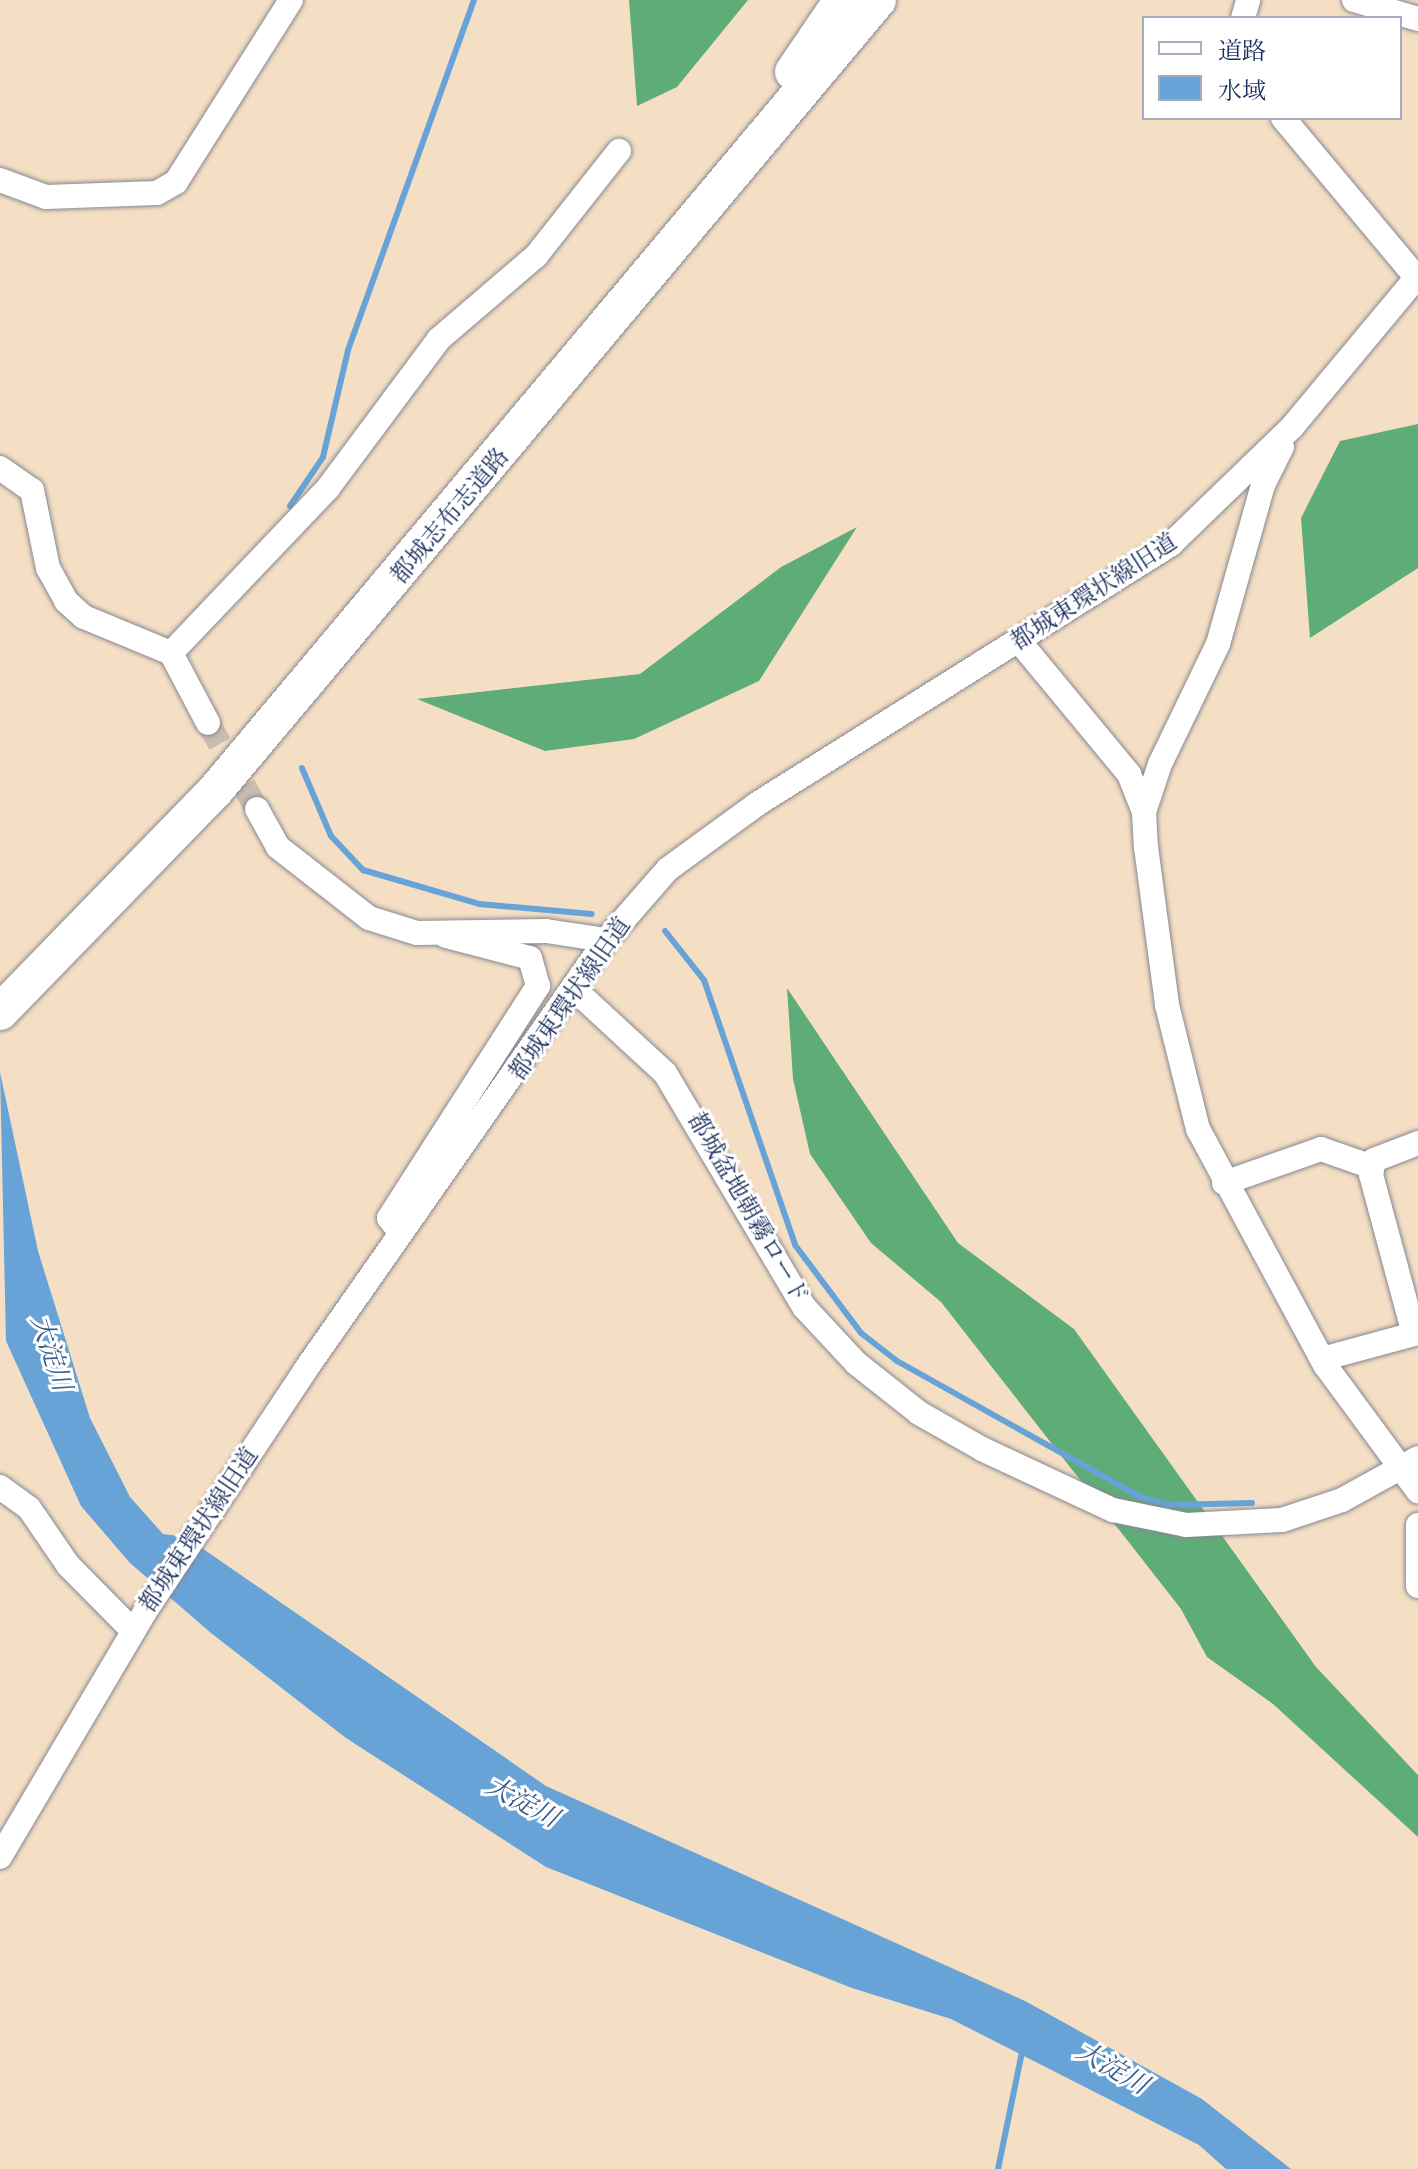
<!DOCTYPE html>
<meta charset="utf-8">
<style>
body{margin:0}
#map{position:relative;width:1418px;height:2169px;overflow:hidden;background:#f5dfc4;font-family:"IM FELL French Canon","Noto Serif JP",serif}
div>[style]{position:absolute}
.forest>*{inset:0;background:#5ead78}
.water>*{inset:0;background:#68a3d8}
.stream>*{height:6px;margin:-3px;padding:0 3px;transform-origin:3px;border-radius:3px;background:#68a3d8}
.minor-tunnel>*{height:24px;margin-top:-12px;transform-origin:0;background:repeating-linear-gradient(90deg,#c9bcb0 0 24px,transparent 0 36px)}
.roads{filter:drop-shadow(0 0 2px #888791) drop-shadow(0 0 2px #888791)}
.minor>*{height:24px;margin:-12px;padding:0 12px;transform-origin:12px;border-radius:12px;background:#fff}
.highway>*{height:36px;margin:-18px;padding:0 18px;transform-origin:18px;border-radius:18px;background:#fff}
span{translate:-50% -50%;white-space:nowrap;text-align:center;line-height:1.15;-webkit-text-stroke:6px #fff;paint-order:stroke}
.street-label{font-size:24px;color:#1b2f5e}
.water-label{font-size:26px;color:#3a5d8f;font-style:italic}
.legend{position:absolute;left:1142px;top:16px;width:260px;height:104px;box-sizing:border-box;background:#fff;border:2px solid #a4acbf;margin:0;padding:10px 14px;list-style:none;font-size:24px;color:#1b2f5e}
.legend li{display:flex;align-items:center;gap:16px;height:40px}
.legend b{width:40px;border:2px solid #a4acbf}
</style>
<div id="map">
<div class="forest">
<i style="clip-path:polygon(629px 0,748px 0,677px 87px,637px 106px)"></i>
<i style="clip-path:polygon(1418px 424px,1418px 568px,1310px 638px,1301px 518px,1340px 441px)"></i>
<i style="clip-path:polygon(857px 527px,759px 681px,634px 739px,545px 751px,417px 699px,640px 674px,781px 567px)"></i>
<i style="clip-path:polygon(787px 988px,958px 1243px,1074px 1329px,1316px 1667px,1418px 1775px,1418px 1837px,1273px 1704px,1207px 1657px,1181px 1609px,941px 1302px,871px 1243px,810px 1154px,793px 1079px)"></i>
</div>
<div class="water">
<i style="clip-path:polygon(0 1072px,38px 1251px,90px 1418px,130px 1497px,163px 1534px,186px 1537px,546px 1786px,1025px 2001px,1202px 2099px,1291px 2169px,1226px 2169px,1199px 2145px,951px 2019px,852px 1988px,546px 1867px,346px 1738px,211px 1633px,130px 1563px,81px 1506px,6px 1341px)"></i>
</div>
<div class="stream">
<i style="left:290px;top:506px;width:59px;rotate:-56deg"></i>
<i style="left:323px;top:457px;width:110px;rotate:-76.8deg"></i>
<i style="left:348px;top:350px;width:372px;rotate:-70.2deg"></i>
<i style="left:302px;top:768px;width:74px;rotate:66.9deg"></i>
<i style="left:331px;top:836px;width:47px;rotate:46.7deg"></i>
<i style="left:363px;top:870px;width:121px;rotate:16.3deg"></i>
<i style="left:479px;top:904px;width:113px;rotate:5.1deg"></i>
<i style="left:665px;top:931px;width:63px;rotate:51.5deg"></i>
<i style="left:704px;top:980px;width:280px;rotate:71deg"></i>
<i style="left:795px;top:1245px;width:110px;rotate:53.1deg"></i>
<i style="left:861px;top:1333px;width:46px;rotate:37.9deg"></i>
<i style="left:897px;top:1361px;width:277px;rotate:29.2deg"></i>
<i style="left:1139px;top:1496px;width:29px;rotate:18deg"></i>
<i style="left:1167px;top:1505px;width:85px;rotate:-1.3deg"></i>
<i style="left:998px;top:2169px;width:125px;rotate:-78.4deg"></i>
</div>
<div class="minor-tunnel">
<i style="left:208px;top:723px;width:99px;rotate:60.3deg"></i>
</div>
<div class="roads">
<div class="minor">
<i style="left:1354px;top:0;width:67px;rotate:16.5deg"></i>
<i style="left:1243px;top:18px;width:19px;rotate:-74deg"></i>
<i style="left:1283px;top:118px;width:209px;rotate:50.1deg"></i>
<i style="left:0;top:180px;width:49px;rotate:20.3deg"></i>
<i style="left:46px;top:197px;width:111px;rotate:-2.1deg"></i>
<i style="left:157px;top:193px;width:22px;rotate:-30deg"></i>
<i style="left:176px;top:182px;width:215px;rotate:-57.7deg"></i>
<i style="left:1282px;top:447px;width:42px;rotate:116.6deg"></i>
<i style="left:1263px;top:485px;width:165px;rotate:105.8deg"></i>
<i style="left:1218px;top:644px;width:133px;rotate:115.8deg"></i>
<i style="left:1160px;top:764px;width:51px;rotate:108.4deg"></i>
<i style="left:1144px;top:812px;width:35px;rotate:87deg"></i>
<i style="left:1146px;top:847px;width:159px;rotate:82.4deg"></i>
<i style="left:1167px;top:1005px;width:128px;rotate:76deg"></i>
<i style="left:1198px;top:1129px;width:268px;rotate:61.7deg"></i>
<i style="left:1325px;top:1365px;width:157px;rotate:53.6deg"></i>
<i style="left:0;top:468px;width:39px;rotate:35deg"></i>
<i style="left:32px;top:490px;width:80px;rotate:78.4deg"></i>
<i style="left:48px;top:568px;width:38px;rotate:61deg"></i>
<i style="left:66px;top:601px;width:24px;rotate:42deg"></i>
<i style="left:84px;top:617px;width:94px;rotate:22.5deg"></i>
<i style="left:171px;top:653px;width:79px;rotate:62.1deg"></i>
<i style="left:1019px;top:641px;width:173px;rotate:50.4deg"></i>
<i style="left:1129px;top:774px;width:41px;rotate:68.5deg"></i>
<i style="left:171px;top:653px;width:228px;rotate:-46.4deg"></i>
<i style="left:328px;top:488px;width:186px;rotate:-53.3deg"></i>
<i style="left:439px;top:339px;width:128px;rotate:-40.6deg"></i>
<i style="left:536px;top:256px;width:134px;rotate:-51.7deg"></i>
<i style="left:257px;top:809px;width:43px;rotate:61.1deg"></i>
<i style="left:278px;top:847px;width:115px;rotate:38deg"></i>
<i style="left:369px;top:918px;width:50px;rotate:17.4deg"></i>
<i style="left:417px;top:933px;width:129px;rotate:-0.9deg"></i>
<i style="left:546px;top:931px;width:61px;rotate:8.5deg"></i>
<i style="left:575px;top:990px;width:122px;rotate:42.7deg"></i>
<i style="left:665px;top:1073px;width:272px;rotate:59.3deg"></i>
<i style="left:804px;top:1307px;width:76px;rotate:47.1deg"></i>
<i style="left:856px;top:1363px;width:80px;rotate:38.4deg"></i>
<i style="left:919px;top:1413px;width:73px;rotate:29.7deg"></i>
<i style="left:982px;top:1449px;width:145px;rotate:25deg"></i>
<i style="left:1113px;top:1510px;width:75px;rotate:11.6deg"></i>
<i style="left:1186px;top:1525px;width:96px;rotate:-3deg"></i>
<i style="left:1282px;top:1520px;width:63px;rotate:-18.4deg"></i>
<i style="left:1342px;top:1500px;width:87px;rotate:-28.9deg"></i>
<i style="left:1224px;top:1183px;width:103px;rotate:-19.3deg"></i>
<i style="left:1321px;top:1149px;width:54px;rotate:19.4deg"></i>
<i style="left:401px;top:1233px;width:19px;rotate:-129deg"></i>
<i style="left:389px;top:1218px;width:276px;rotate:-57.3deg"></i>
<i style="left:538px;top:986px;width:29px;rotate:-106deg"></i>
<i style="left:530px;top:958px;width:87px;rotate:-165.3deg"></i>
<i style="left:1322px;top:1359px;width:95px;rotate:-15.2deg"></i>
<i style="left:1414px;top:1334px;width:165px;rotate:-105.1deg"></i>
<i style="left:1371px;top:1175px;width:15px;rotate:-79deg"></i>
<i style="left:1374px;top:1160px;width:47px;rotate:-21.1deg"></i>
<i style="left:0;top:1487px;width:36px;rotate:36deg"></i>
<i style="left:29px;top:1508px;width:69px;rotate:55.6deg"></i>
<i style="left:68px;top:1565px;width:93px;rotate:45.4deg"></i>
<i style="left:1418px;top:1525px;width:61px;rotate:90deg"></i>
<i style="left:0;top:1857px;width:287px;rotate:-59.4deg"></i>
<i style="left:146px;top:1610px;width:289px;rotate:-56.4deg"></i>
<i style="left:306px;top:1369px;width:523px;rotate:-55.03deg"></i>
<i style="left:606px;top:940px;width:94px;rotate:-48.9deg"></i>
<i style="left:668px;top:869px;width:110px;rotate:-36.1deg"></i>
<i style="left:757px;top:804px;width:489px;rotate:-32.1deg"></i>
<i style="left:1171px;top:544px;width:168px;rotate:-44deg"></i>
<i style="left:1292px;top:427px;width:197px;rotate:-50.2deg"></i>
</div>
<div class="highway">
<i style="left:793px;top:72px;width:87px;rotate:-55.8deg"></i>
<i style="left:0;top:1012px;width:308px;rotate:-45.8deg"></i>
<i style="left:215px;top:791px;width:1032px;rotate:-50.03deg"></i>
</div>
</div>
<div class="street-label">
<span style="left:450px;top:516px;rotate:-50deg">都城志布志道路</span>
<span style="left:1094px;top:592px;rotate:-33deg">都城東環状線旧道</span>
<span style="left:570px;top:999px;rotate:-55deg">都城東環状線旧道</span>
<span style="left:748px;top:1208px;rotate:60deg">都城盆地朝霧ロード</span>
<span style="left:199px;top:1530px;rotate:-56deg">都城東環状線旧道</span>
</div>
<div class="water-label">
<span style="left:51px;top:1353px;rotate:72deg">大淀川</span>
<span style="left:522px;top:1802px;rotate:28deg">大淀川</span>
<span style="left:1112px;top:2068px;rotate:30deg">大淀川</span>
</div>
<ul class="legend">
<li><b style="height:10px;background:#fff"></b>道路</li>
<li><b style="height:22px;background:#68a3d8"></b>水域</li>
</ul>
</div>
